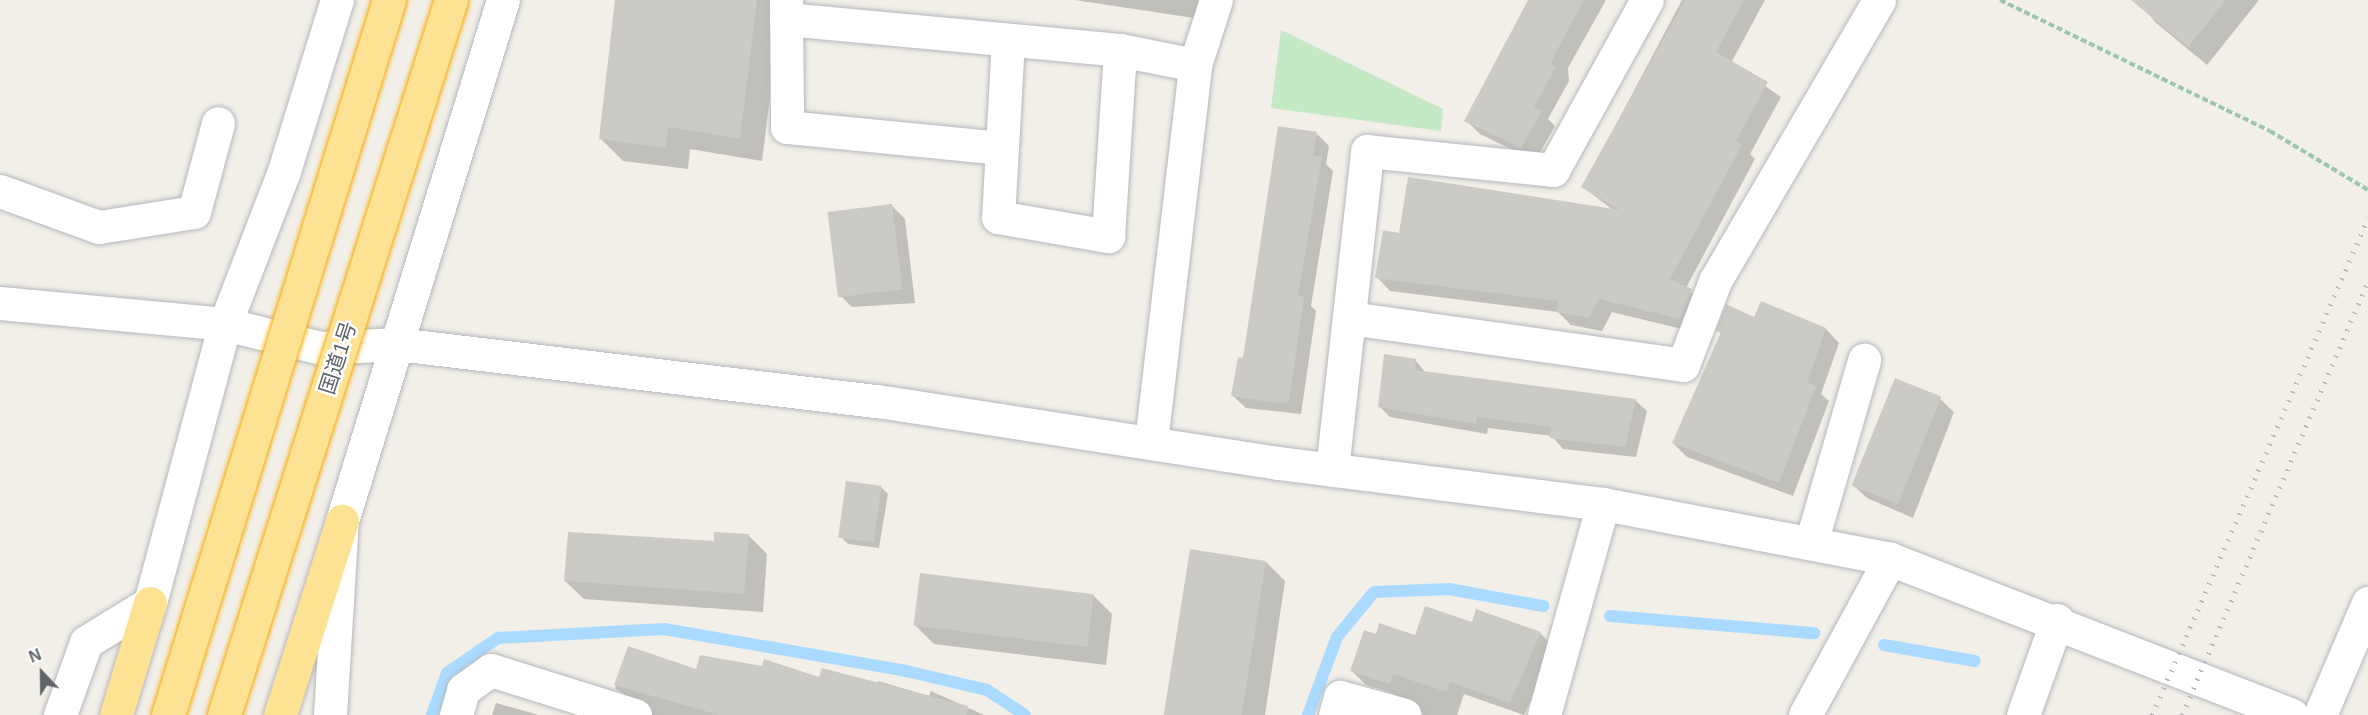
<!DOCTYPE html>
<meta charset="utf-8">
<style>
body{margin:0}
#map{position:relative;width:2368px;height:715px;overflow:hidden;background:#f1efe8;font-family:Arial,"Noto Sans JP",sans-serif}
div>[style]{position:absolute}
.green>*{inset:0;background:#c5e8c5}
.shadow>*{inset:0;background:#0003}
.stream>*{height:12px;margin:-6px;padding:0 6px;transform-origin:6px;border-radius:6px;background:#aadaff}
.building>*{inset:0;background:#cccac5;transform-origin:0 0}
.path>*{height:4px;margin-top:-2px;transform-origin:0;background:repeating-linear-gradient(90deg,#9cc7a9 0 6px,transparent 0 9px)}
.roads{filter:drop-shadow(0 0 2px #b5b8bc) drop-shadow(0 0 2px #b5b8bc)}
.minor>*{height:33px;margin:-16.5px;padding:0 16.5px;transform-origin:16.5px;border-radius:16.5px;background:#fff}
.highway>*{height:33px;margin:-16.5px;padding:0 16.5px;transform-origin:16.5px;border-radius:16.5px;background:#fde293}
.rail>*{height:4.5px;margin-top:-2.25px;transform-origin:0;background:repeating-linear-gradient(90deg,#b6b7b8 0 1.5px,transparent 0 9.5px)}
.bridges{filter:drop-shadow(0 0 2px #f9ab00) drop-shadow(0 0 2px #f9ab00)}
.highway-bridge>*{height:33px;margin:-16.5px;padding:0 16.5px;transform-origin:16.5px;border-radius:16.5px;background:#fde293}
span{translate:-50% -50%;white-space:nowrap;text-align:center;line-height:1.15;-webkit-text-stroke:5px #fff;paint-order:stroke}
.street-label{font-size:21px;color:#5f6368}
.north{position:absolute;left:12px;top:643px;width:60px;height:60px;-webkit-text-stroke:4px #fff;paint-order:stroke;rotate:338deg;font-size:16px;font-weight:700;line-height:24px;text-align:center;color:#5f6368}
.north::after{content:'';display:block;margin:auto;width:21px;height:27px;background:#5f6368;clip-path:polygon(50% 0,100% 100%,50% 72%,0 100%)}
</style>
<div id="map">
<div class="green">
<i style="clip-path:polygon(1281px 30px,1443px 109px,1441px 131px,1271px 108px)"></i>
</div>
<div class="shadow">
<i style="clip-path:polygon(617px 0,782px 0,762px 161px,690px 149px,688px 169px,623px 161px,600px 138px)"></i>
<i style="clip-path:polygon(1075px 0,1212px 0,1207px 20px)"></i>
<i style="clip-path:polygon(1531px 0,1606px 0,1568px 68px,1569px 81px,1548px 119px,1555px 126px,1535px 161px,1480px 134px,1466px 120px)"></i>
<i style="clip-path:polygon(1682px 0,1765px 0,1731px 63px,1781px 97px,1750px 154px,1755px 159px,1686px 288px,1704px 304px,1694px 332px,1612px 312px,1602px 331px,1571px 325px,1558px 312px,1390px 291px,1377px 277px,1400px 234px,1613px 210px,1583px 187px)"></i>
<i style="clip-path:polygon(2138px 0,2259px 0,2207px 65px,2155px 22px)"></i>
<i style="clip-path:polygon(1317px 134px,1329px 146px,1326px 164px,1333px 171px,1311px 306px,1316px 311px,1301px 414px,1246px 408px,1233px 396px)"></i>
<i style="clip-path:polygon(891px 205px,905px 219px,915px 303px,852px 307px,838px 293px)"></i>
<i style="clip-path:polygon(1755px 319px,1826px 329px,1839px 343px,1821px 394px,1829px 401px,1793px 496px,1687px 457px,1673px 443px,1722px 334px,1718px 330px)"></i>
<i style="clip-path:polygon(1415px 360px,1426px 373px,1635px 400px,1647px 411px,1636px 457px,1563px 449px,1552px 436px,1488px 428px,1487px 434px,1390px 417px,1379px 406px)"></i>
<i style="clip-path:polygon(1940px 399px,1954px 412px,1913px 518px,1867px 498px,1853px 485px)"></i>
<i style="clip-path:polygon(881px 487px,888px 494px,879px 548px,848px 544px,841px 537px)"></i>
<i style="clip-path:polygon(748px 535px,767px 554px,763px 612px,584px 599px,565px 581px)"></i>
<i style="clip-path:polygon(1266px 562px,1285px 581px,1265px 715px,1166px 715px)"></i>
<i style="clip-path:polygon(1093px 595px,1112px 614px,1106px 665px,934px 644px,915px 625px)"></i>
<i style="clip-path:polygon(1477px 611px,1540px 633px,1554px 647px,1524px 715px,1464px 694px,1457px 715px,1424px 715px,1395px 694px,1366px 685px,1352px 671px,1377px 636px,1416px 637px,1473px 624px)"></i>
<i style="clip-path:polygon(629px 648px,697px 671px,876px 687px,878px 681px,929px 696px,931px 691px,984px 715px,653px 715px,615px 688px)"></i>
<i style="clip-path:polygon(496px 703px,539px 715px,492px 715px)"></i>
</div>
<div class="stream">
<i style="left:1610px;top:616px;width:205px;rotate:4.8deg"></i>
<i style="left:1884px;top:645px;width:92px;rotate:10deg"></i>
<i style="left:432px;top:715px;width:45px;rotate:-70.3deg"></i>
<i style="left:447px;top:673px;width:62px;rotate:-34.5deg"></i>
<i style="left:498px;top:638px;width:166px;rotate:-3.1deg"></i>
<i style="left:664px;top:629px;width:246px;rotate:9.8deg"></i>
<i style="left:906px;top:671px;width:83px;rotate:13.2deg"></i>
<i style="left:987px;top:690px;width:45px;rotate:33.3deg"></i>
<i style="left:1308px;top:715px;width:83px;rotate:-69.6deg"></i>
<i style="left:1337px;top:637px;width:58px;rotate:-50.6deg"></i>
<i style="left:1374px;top:592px;width:75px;rotate:-2.3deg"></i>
<i style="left:1449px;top:589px;width:96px;rotate:10.3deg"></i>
</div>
<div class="building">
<i style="clip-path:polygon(615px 0,757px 0,740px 139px,668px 127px,666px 148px,599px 139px)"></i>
<i style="clip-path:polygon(1528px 0,1584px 0,1555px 54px,1551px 64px,1556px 67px,1534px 107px,1542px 111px,1521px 148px,1464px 121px)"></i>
<i style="clip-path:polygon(1685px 0,1744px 0,1716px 52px,1768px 82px,1736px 141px,1742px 145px,1670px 279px,1692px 289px,1680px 319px,1599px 299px,1589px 318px,1556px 312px,1558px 301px,1375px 278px,1383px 230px,1399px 233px,1408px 177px,1620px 210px,1581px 187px)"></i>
<i style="clip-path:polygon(2131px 0,2226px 0,2188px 47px)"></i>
<i style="clip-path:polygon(1278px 126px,1317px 132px,1313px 156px,1322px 157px,1298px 296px,1304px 297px,1289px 402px,1276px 403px,1231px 396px,1238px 357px,1243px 358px)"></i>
<i style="left:892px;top:204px;width:86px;height:65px;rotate:83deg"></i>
<i style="clip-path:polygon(1761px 301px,1826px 328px,1807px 383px,1816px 386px,1779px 483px,1672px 443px,1721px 332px,1716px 331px,1726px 304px,1754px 317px)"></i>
<i style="clip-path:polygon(1384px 354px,1416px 359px,1415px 370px,1636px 399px,1625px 447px,1550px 438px,1551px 427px,1477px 417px,1476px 424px,1378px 407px)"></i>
<i style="left:1895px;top:378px;width:50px;height:116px;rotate:22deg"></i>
<i style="left:846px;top:481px;width:36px;height:57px;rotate:8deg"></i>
<i style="clip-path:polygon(568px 532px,714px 541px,714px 532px,749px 534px,744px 594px,564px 581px)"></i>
<i style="left:1190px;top:549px;width:77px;height:168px;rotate:9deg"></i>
<i style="left:920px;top:573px;width:175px;height:53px;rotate:7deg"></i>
<i style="clip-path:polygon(1425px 606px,1472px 622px,1476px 609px,1541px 632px,1510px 703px,1450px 682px,1447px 692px,1393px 674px,1390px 684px,1350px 671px,1364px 630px,1376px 634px,1379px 623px,1415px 635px)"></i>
<i style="clip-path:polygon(628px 646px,696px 669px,700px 655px,762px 666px,764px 659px,819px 677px,822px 668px,968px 706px,966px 715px,719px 715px,614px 685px)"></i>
</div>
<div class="path">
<i style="left:2000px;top:0;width:300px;rotate:25.9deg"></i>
<i style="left:2270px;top:131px;width:114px;rotate:31deg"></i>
</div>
<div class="roads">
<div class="minor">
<i style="left:786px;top:0;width:127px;rotate:89.5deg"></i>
<i style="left:787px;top:127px;width:214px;rotate:5.6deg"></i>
<i style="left:786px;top:19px;width:335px;rotate:5.3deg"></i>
<i style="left:1120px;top:50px;width:76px;rotate:11.3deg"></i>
<i style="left:1008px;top:40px;width:177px;rotate:93.2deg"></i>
<i style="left:998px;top:217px;width:112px;rotate:9.8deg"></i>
<i style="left:1108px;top:236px;width:186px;rotate:-86.3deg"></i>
<i style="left:0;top:191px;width:105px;rotate:20deg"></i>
<i style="left:99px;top:227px;width:96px;rotate:-9deg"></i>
<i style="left:194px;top:212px;width:92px;rotate:-74.9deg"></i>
<i style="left:0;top:303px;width:226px;rotate:5.3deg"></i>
<i style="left:225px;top:324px;width:99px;rotate:14deg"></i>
<i style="left:321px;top:348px;width:76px;rotate:-3deg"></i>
<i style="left:397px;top:344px;width:484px;rotate:6.8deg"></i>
<i style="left:878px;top:401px;width:405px;rotate:8.8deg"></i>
<i style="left:1278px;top:463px;width:328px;rotate:7.2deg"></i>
<i style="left:1603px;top:504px;width:292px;rotate:10.8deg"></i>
<i style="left:1890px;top:559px;width:431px;rotate:21.2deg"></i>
<i style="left:1349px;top:318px;width:337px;rotate:8deg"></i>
<i style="left:1683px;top:365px;width:90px;rotate:-69.1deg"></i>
<i style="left:1715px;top:281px;width:325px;rotate:-59.7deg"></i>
<i style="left:1151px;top:442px;width:380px;rotate:-83.3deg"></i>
<i style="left:1195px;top:65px;width:68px;rotate:-72.1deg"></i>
<i style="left:1332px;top:470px;width:321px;rotate:-83.7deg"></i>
<i style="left:1367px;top:151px;width:187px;rotate:5.8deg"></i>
<i style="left:1553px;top:170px;width:194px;rotate:-61.1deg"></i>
<i style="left:1811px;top:543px;width:191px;rotate:-73.8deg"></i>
<i style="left:60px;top:715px;width:77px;rotate:-70.4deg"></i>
<i style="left:86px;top:642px;width:75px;rotate:-31.4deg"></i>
<i style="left:150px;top:603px;width:289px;rotate:-75deg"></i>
<i style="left:225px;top:324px;width:161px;rotate:-68.9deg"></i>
<i style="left:283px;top:174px;width:182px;rotate:-72.8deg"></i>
<i style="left:330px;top:715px;width:194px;rotate:-86.5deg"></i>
<i style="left:342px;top:521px;width:545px;rotate:-72.83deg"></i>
<i style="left:456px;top:715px;width:26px;rotate:-74deg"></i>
<i style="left:463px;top:690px;width:34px;rotate:-36deg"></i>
<i style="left:491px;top:670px;width:151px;rotate:17.4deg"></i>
<i style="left:1335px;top:715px;width:19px;rotate:-74deg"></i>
<i style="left:1340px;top:697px;width:67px;rotate:15.5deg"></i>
<i style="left:1544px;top:715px;width:219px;rotate:-74.4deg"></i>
<i style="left:1805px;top:715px;width:178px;rotate:-61.4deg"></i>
<i style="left:2023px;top:715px;width:101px;rotate:-70.3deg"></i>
<i style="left:2320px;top:715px;width:122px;rotate:-66.8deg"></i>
</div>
<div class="highway">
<i style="left:116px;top:715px;width:117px;rotate:-73.1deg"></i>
<i style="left:280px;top:715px;width:204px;rotate:-72.3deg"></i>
</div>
</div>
<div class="rail">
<i style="left:2152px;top:715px;width:542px;rotate:-66.51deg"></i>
<i style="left:2182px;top:715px;width:471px;rotate:-66.8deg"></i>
</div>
<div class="bridges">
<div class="highway-bridge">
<i style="left:168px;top:715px;width:748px;rotate:-72.82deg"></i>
<i style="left:224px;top:715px;width:750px;rotate:-72.39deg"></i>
</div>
</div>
<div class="street-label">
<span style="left:338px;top:358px;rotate:-72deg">国道1号</span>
</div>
<div class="north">N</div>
</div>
